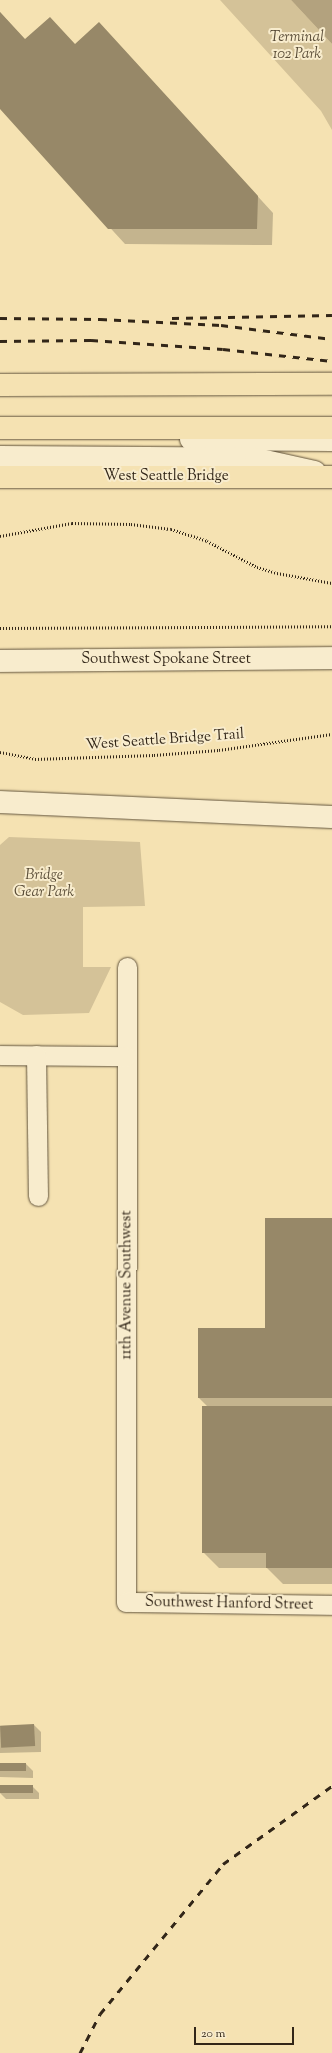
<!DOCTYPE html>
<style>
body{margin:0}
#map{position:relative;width:332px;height:2053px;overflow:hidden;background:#f5e2b2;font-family:"Sorts Mill Goudy",serif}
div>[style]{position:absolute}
.green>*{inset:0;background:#d4c298}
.water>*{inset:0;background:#b3a27e}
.shadow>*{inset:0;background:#0003}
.building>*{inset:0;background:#978868;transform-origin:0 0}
.path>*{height:2.5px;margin-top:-1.25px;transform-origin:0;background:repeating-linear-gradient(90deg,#322618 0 1px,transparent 0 3px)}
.roads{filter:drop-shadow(0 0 1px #63553e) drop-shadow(0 0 1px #63553e)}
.service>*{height:19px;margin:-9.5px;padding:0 9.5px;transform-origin:9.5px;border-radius:9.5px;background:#f8eccd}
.tertiary>*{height:22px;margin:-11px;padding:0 11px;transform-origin:11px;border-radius:11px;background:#f8eccd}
.secondary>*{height:22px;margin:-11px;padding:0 11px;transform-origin:11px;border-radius:11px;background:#f8eccd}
.motorway>*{height:22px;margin:-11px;padding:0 11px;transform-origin:11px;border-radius:11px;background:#f5e2b2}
.rail>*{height:3px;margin-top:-1.5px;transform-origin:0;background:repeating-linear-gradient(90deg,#322618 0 7px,transparent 0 14px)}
span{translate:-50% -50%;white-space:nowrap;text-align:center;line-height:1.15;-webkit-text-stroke:4px #f8eccd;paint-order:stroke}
.park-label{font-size:15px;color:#5a4d38;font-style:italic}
.street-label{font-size:15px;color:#322618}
.scale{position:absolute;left:194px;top:2027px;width:100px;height:18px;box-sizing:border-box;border:2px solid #322618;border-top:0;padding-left:5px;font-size:12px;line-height:14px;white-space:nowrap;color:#322618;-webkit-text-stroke:3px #f8eccd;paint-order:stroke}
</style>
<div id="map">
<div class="green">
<i style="clip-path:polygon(220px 0,291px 0,332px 44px,332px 130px,321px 111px)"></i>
<i style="clip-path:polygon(9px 837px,140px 842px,145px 906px,83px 907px,83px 967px,111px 967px,89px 1013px,23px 1015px,0 1002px,0 845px)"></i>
</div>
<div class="water">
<i style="clip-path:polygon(291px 0,332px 0,332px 44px)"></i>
</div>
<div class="shadow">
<i style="clip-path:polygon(0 12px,25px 40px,76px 45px,99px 23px,273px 213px,272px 245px,125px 244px,0 108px)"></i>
<i style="clip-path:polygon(332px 1219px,332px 1584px,283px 1584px,267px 1568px,219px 1568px,203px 1552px,208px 1407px,199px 1398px,266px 1329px)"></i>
<i style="clip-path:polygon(34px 1725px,41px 1732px,41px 1752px,0 1753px,0 1726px)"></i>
<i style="clip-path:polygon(0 1764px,26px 1764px,33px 1771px,33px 1778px,0 1777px)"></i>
<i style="clip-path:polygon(0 1786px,32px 1786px,39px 1793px,39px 1799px,6px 1799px,0 1793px)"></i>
</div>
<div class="building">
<i style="clip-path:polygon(0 12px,25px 39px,50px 17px,75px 44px,99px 22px,258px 196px,257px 229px,108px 229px,0 109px)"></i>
<i style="clip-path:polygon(265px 1218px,332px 1218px,332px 1398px,198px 1398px,198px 1328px,265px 1328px)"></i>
<i style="clip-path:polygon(202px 1406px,332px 1406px,332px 1568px,266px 1568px,266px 1553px,202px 1553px)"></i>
<i style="left:34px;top:1724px;width:22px;height:34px;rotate:87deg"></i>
<i style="left:0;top:1763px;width:26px;height:8px"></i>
<i style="left:0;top:1785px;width:33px;height:8px"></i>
</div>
<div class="path">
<i style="left:0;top:536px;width:73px;rotate:-10.2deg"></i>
<i style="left:72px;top:523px;width:59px;rotate:1deg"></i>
<i style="left:131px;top:524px;width:40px;rotate:7.1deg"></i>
<i style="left:171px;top:529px;width:38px;rotate:18deg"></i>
<i style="left:207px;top:541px;width:56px;rotate:27.5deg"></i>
<i style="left:257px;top:567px;width:21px;rotate:17deg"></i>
<i style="left:277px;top:573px;width:56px;rotate:10.3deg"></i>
<i style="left:0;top:628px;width:332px;rotate:-0.3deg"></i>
<i style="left:0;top:752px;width:36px;rotate:11deg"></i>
<i style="left:35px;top:759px;width:119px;rotate:-1.9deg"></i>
<i style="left:154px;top:755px;width:65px;rotate:-4.4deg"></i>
<i style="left:219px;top:750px;width:114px;rotate:-8.1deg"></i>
</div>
<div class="roads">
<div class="service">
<i style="left:127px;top:967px;width:635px;rotate:90.09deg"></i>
<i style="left:126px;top:1602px;width:206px;rotate:0.8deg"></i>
<i style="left:0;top:1055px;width:126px;rotate:0.5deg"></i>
<i style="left:36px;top:1055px;width:141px;rotate:89.2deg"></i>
</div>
<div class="tertiary">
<i style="left:191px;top:439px;width:141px;rotate:0.4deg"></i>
<i style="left:0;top:457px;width:256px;rotate:0.4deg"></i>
<i style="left:256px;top:459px;width:60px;rotate:12.4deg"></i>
<i style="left:0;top:802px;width:332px;rotate:2.6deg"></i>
</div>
<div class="secondary">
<i style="left:0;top:661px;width:332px;rotate:-0.5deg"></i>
</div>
<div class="motorway">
<i style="left:0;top:385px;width:332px;rotate:-0.2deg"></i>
<i style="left:0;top:428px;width:332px"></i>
<i style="left:0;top:477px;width:332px"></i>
</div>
</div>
<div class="rail">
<i style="left:0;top:318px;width:100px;rotate:0.6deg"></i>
<i style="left:100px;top:319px;width:121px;rotate:2.8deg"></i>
<i style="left:221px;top:325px;width:112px;rotate:7.2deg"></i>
<i style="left:172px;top:318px;width:160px;rotate:-1.1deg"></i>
<i style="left:0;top:341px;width:91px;rotate:-0.6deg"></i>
<i style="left:91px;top:340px;width:132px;rotate:3.9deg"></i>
<i style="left:223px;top:349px;width:110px;rotate:6.3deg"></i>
<i style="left:80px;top:2053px;width:44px;rotate:-62.9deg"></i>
<i style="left:100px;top:2014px;width:194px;rotate:-50.6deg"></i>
<i style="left:223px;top:1864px;width:134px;rotate:-35.6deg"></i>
</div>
<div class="park-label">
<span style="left:297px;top:46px">Terminal<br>102 Park</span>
<span style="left:44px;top:884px">Bridge<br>Gear Park</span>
</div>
<div class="street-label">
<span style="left:166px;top:477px">West Seattle Bridge</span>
<span style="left:166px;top:660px">Southwest Spokane Street</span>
<span style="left:165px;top:740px;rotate:-4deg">West Seattle Bridge Trail</span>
<span style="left:127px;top:1285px;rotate:-90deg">11th Avenue Southwest</span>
<span style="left:229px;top:1604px;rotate:1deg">Southwest Hanford Street</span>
</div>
<div class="scale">20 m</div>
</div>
